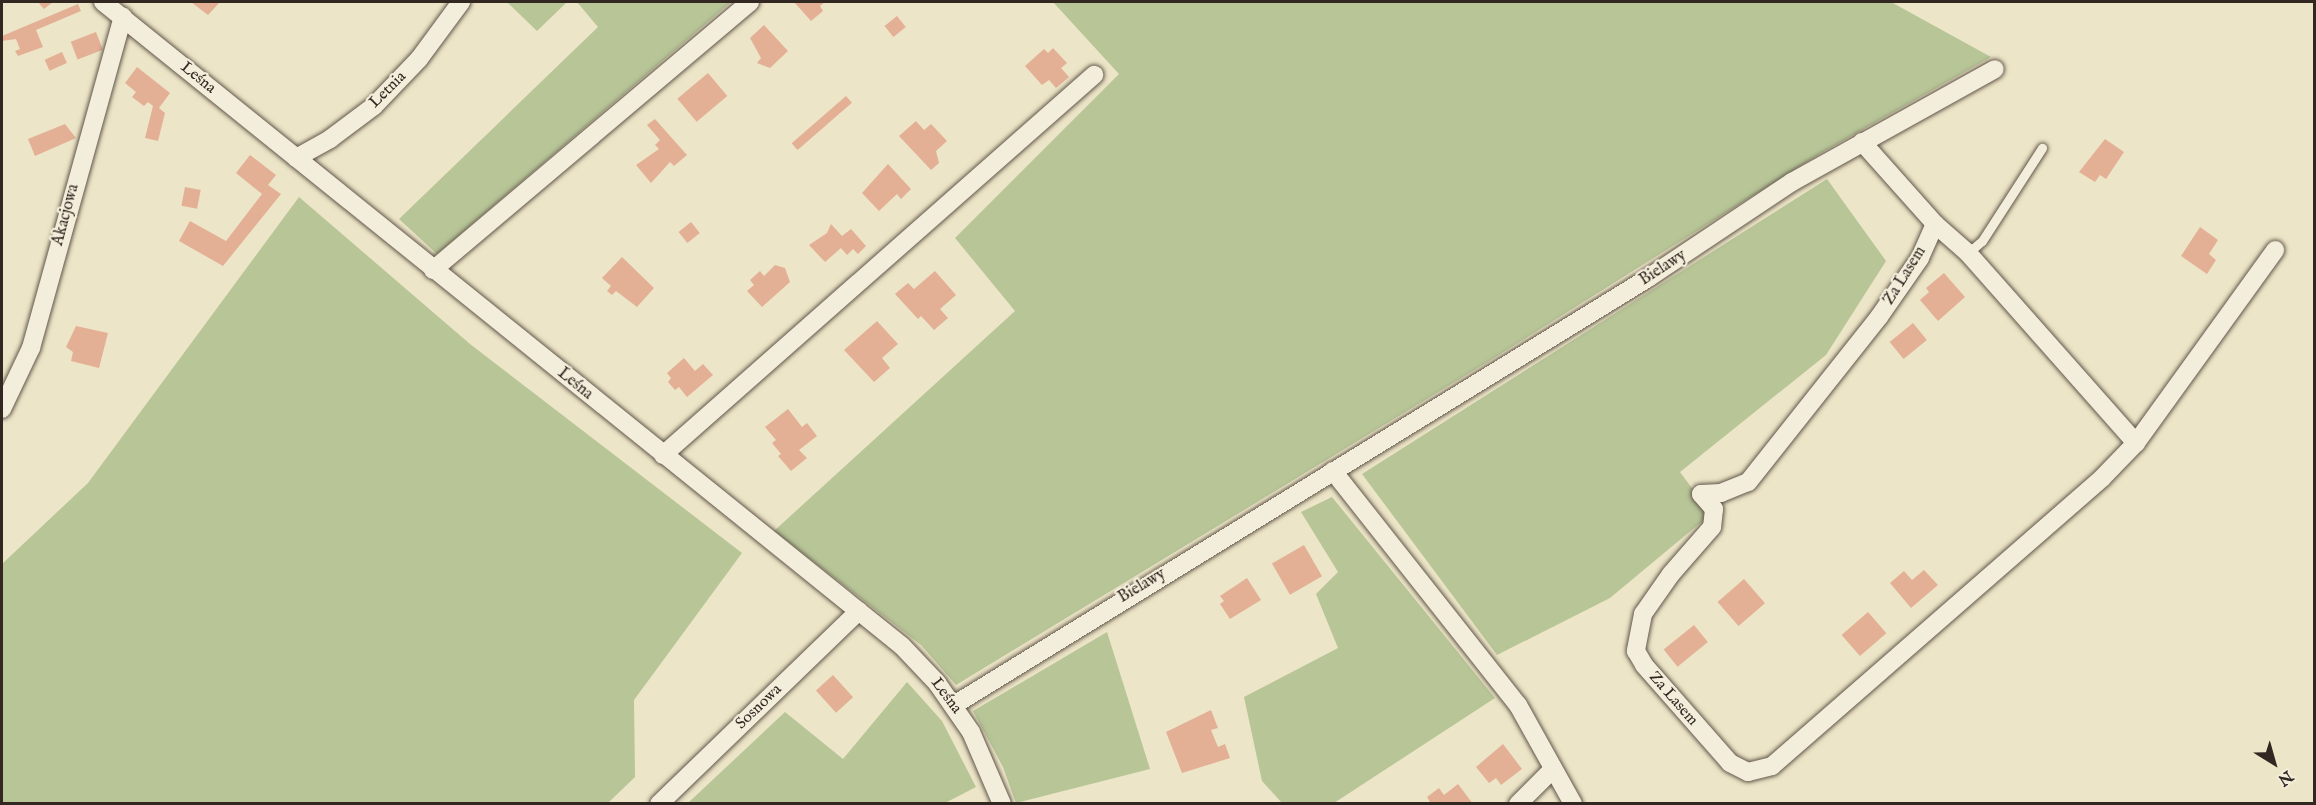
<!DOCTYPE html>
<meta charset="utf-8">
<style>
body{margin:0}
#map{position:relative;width:2316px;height:805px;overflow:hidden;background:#ede5c7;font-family:"IM FELL English",serif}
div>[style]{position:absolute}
.green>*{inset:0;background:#b7c597}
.building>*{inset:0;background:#e3b095;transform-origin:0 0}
.roads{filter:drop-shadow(0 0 2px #61564a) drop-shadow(0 0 2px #61564a)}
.lane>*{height:9px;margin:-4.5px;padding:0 4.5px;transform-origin:4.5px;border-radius:4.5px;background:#f3eedb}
.street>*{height:18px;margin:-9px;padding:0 9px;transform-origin:9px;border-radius:9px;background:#f3eedb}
span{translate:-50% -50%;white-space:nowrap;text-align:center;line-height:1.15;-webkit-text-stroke:4.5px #f3eedb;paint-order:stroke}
.street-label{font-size:16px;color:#322721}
.frame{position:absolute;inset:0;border:3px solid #322721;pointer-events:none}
.north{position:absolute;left:2244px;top:733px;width:60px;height:60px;-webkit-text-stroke:4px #f3eedb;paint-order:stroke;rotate:143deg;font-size:16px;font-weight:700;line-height:24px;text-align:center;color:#322721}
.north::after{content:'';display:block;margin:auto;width:21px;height:27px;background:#322721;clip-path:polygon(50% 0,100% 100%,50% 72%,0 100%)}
</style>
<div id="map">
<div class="green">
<i style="clip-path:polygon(507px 2px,567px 2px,537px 31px)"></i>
<i style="clip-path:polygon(577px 2px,731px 2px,437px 254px,399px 219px,598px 27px)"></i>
<i style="clip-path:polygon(1053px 2px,1891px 2px,1991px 57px,1821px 153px,1486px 363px,956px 685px,921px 645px,774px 531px,1015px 311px,955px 238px,1119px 74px)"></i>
<i style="clip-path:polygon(1827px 179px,1886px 261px,1826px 355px,1680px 472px,1711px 514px,1610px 598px,1497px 655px,1362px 474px)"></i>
<i style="clip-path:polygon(299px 197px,470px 344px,742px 553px,634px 700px,635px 777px,608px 803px,2px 803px,2px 564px,88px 483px)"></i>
<i style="clip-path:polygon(1332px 497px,1495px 698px,1334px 803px,1282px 803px,1262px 781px,1244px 697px,1338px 648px,1316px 594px,1338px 572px,1301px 512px)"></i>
<i style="clip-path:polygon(1107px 632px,1150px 769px,1016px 803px,1003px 767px,973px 711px)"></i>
<i style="clip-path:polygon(907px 682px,942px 721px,976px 787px,945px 803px,688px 803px,785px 712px,843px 759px)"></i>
</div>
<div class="building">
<i style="clip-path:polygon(38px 2px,53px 2px,44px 9px)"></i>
<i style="clip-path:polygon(191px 2px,220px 2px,208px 15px)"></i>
<i style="clip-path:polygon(794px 2px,825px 2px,820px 6px,823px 11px,811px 21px)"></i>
<i style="clip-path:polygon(78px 4px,81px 11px,36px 30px,43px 47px,18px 56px,15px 51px,20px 49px,16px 39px,2px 41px,2px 36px)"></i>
<i style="left:897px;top:16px;width:14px;height:16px;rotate:51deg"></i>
<i style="clip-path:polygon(764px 25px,788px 51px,770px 68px,757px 63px,761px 58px,750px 38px)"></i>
<i style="left:96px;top:32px;width:19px;height:27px;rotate:69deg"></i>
<i style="clip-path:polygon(1053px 48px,1067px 63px,1061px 68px,1069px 77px,1056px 88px,1049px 80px,1042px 85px,1025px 66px,1044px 49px,1048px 53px)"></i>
<i style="left:62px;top:52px;width:12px;height:19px;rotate:66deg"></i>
<i style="clip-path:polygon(137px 67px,170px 93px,159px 108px,165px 113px,158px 141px,145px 138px,153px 106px,148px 102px,144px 106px,132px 97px,136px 92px,125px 83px)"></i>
<i style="left:708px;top:73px;width:30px;height:40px;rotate:50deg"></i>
<i style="left:846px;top:96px;width:9px;height:72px;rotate:49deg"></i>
<i style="clip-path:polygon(655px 119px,687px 155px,674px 166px,670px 162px,651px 183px,636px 165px,659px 149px,655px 145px,660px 140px,647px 125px)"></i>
<i style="clip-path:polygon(916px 121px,924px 130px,931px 124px,947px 141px,936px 151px,939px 163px,931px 170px,899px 136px)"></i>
<i style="clip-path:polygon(65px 124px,76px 138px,35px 156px,28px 139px)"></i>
<i style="clip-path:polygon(2105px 139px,2124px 152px,2106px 179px,2100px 175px,2095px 182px,2079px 172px)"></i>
<i style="clip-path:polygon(250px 155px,276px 175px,268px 185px,281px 194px,223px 266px,179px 241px,190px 221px,226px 241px,262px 194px,236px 173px)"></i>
<i style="clip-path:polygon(888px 164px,911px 189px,901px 199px,897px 194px,879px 211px,862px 193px)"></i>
<i style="left:185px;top:187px;width:16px;height:19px;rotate:11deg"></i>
<i style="left:691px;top:222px;width:14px;height:16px;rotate:51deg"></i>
<i style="clip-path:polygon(831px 224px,842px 236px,851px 229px,866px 246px,858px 254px,853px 249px,847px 255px,841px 248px,825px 262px,809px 245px,827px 233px)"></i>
<i style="clip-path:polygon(2200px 227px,2218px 240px,2209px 254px,2216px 260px,2207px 274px,2181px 256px)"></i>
<i style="clip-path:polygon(622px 257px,654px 288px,637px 307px,616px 291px,612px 295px,607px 291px,611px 286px,602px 278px)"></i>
<i style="clip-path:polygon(775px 265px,785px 268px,790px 282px,762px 307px,747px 291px,754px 285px,750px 280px,760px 271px,764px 276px)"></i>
<i style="clip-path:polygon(935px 271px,956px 295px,940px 309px,948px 318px,934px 330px,921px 316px,918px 319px,895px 294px,908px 283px,914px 289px)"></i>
<i style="clip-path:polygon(1944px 273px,1965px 297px,1938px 321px,1920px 300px,1929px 292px,1926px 288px)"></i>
<i style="clip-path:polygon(877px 321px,898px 344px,882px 358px,890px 368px,874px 382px,844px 350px)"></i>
<i style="left:1913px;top:323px;width:22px;height:30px;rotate:51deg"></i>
<i style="clip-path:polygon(76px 326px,108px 333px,99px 368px,71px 361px,73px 352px,66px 347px)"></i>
<i style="clip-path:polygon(684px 358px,695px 371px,703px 364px,713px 375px,687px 397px,679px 387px,675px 390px,668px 382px,671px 378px,667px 373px)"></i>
<i style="clip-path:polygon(788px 409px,802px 427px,807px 423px,817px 436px,799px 450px,807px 458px,791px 471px,778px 456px,781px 454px,772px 443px,776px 440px,765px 427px)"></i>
<i style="left:1304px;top:545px;width:36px;height:37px;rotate:60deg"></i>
<i style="clip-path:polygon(1924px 570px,1938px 585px,1911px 608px,1890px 583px,1904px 571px,1912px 580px)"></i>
<i style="clip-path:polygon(1247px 578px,1261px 600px,1230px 619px,1220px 604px,1224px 601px,1220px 596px)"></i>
<i style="left:1744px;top:579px;width:32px;height:35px;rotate:49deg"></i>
<i style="left:1868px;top:612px;width:28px;height:35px;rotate:49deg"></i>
<i style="left:1694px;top:625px;width:22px;height:39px;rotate:51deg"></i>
<i style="left:833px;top:675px;width:30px;height:23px;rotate:48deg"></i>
<i style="clip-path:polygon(1211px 710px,1218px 728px,1211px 730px,1218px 747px,1225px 744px,1230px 758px,1182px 773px,1166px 732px)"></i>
<i style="clip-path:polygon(1503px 744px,1522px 769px,1501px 785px,1496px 778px,1489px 783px,1476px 767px)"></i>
<i style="clip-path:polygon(1458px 784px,1473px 804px,1431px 804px,1427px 797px,1439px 788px,1444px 795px)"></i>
</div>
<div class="roads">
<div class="lane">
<i style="left:1968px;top:253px;width:18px;rotate:-41deg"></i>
<i style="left:1982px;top:241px;width:111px;rotate:-57.2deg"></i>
</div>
<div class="street">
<i style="left:103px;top:2px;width:1026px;rotate:38.87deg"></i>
<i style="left:902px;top:646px;width:51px;rotate:46.6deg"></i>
<i style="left:937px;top:683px;width:60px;rotate:55.2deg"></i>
<i style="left:971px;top:732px;width:78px;rotate:66.7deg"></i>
<i style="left:1862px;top:142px;width:110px;rotate:48.3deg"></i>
<i style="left:296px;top:158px;width:39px;rotate:-29deg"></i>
<i style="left:330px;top:139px;width:55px;rotate:-36.9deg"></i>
<i style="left:374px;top:106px;width:65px;rotate:-46.2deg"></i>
<i style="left:419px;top:59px;width:71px;rotate:-53.6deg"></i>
<i style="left:433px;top:270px;width:415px;rotate:-40.2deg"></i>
<i style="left:2px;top:409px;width:68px;rotate:-64.6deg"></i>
<i style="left:31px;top:348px;width:344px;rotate:-74.5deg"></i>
<i style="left:2136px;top:443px;width:254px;rotate:-131.5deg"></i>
<i style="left:1968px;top:253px;width:44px;rotate:-138.7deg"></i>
<i style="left:1935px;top:224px;width:37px;rotate:114deg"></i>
<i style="left:1920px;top:258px;width:72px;rotate:124.8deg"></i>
<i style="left:1879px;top:317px;width:211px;rotate:128.4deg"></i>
<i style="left:1748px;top:482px;width:29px;rotate:158deg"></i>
<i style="left:1721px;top:493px;width:20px;rotate:177deg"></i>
<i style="left:1701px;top:494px;width:20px;rotate:49deg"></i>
<i style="left:1714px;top:509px;width:18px;rotate:96deg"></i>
<i style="left:1712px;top:527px;width:62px;rotate:131.1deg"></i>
<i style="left:1671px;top:574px;width:49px;rotate:125deg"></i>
<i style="left:1643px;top:614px;width:38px;rotate:101deg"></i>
<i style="left:1636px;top:651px;width:16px;rotate:60deg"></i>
<i style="left:1644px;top:665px;width:130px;rotate:48.7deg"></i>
<i style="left:1730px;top:763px;width:20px;rotate:27deg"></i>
<i style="left:1748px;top:772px;width:25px;rotate:-14deg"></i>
<i style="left:1772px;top:766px;width:439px;rotate:-41.1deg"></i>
<i style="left:2103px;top:477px;width:47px;rotate:-45.9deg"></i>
<i style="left:2136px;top:443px;width:238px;rotate:-54.2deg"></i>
<i style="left:663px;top:455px;width:575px;rotate:-41.4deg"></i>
<i style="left:1333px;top:471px;width:298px;rotate:51.7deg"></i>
<i style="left:1518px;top:705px;width:113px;rotate:60.9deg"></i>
<i style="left:954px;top:705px;width:815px;rotate:-31.6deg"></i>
<i style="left:1648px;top:278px;width:173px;rotate:-33.7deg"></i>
<i style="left:1792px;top:182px;width:232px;rotate:-29.1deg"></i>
<i style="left:659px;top:804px;width:278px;rotate:-44deg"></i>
<i style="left:1518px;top:804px;width:49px;rotate:-45deg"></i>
</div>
</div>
<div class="street-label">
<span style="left:198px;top:78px;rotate:39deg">Leśna</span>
<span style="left:388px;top:90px;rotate:-45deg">Letnia</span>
<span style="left:66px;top:215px;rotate:-75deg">Akacjowa</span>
<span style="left:1663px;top:268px;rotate:-33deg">Bielawy</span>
<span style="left:1905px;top:276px;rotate:-58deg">Za Lasem</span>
<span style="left:575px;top:384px;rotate:39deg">Leśna</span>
<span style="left:1142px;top:586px;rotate:-31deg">Bielawy</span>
<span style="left:946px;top:696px;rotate:53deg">Leśna</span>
<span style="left:1673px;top:699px;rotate:49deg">Za Lasem</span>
<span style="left:759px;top:707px;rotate:-44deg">Sosnowa</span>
</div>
<div class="frame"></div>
<div class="north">N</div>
</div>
